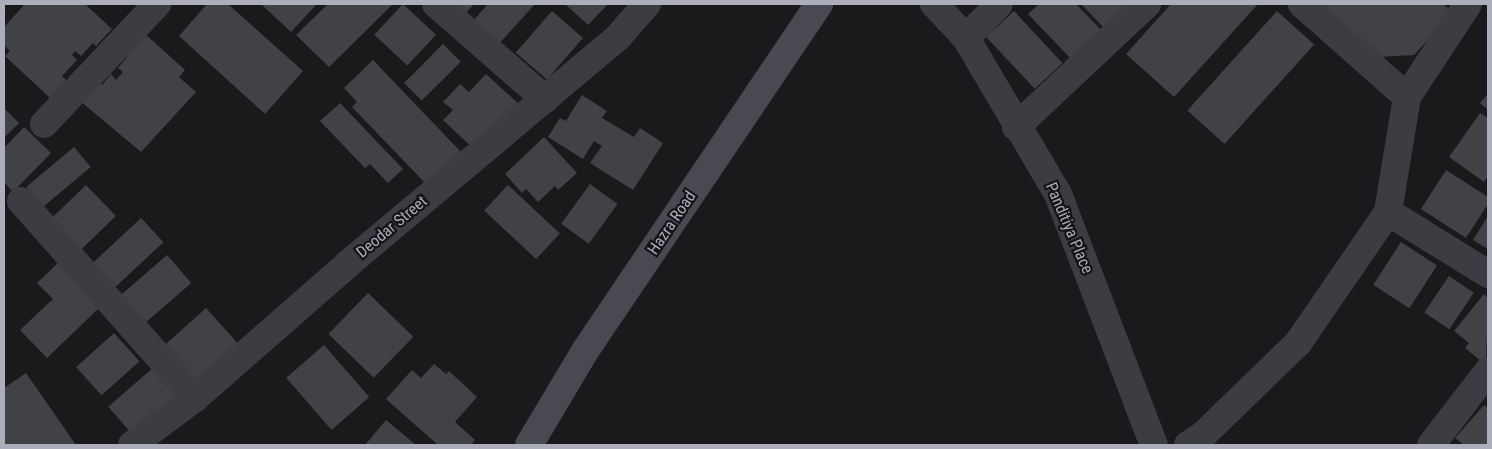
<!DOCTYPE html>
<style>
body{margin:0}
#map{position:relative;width:1492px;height:449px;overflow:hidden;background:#1a1a1c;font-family:"Roboto Condensed",sans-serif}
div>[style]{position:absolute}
.building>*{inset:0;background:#414246;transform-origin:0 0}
.street>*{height:28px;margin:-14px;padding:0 14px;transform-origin:14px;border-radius:14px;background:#3c3c43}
.secondary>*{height:28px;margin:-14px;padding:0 14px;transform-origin:14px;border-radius:14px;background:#484951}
span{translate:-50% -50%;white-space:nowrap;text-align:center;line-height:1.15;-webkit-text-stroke:4.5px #151517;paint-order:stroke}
.street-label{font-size:16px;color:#acaebc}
.frame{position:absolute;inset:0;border:5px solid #acaebc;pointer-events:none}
</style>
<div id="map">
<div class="building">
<i style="clip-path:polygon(25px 4px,85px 4px,112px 29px,96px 46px,93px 43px,81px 56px,75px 51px,72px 55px,77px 60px,62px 76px,66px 80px,50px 98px,5px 56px,10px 51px,4px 45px,4px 27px)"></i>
<i style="clip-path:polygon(207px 4px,228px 4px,303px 71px,265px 114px,179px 36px)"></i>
<i style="clip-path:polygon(261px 4px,317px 4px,291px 32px)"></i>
<i style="clip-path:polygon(328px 4px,393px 4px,329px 67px,296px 35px)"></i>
<i style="left:403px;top:4px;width:45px;height:42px;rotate:43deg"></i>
<i style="clip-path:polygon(446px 4px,474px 4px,462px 17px)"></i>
<i style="clip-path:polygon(488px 4px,535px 4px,497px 46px,471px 23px)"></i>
<i style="clip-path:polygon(565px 4px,608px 4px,588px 25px)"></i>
<i style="clip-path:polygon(1039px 4px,1076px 4px,1102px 31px,1072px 60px,1028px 14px)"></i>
<i style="clip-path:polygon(1081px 4px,1130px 4px,1104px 28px)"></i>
<i style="clip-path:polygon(1171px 4px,1258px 4px,1174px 97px,1126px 54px)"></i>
<i style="clip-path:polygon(1320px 4px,1443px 4px,1453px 12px,1414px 55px,1379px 57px)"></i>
<i style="left:552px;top:11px;width:41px;height:55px;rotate:41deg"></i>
<i style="left:1014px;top:11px;width:71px;height:38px;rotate:47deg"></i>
<i style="left:1277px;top:11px;width:50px;height:134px;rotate:42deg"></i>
<i style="clip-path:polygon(143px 32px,185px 70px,179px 77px,196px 92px,141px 152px,80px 101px,98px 81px,102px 85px,111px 74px,116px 80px,123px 72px,118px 68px,127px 57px,123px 54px)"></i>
<i style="left:443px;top:44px;width:25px;height:55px;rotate:45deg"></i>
<i style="clip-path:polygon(373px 60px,461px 152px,427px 185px,352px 107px,357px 102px,344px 88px)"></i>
<i style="clip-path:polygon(486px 74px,520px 105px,477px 152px,443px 120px,453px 110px,443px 102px,460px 84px,469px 92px)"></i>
<i style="clip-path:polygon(1488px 94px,1488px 110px,1480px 103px)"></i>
<i style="clip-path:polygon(582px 95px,607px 111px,602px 118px,634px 137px,640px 128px,663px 143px,633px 190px,590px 163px,602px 146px,594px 141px,583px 159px,548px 137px,560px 118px,566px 121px)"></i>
<i style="clip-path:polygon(340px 103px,403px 169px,388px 183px,370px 164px,365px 168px,320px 121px)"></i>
<i style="clip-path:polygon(4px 108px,19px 123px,4px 138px)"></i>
<i style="clip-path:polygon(1480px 113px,1488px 118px,1488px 176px,1484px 182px,1449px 157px)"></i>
<i style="clip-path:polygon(24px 127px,51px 153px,13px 192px,4px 182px,4px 148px)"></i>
<i style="clip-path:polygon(544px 137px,577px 173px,558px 190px,555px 186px,538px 202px,526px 189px,522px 193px,505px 174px)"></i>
<i style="left:74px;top:147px;width:26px;height:62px;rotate:50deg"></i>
<i style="clip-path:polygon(1446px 170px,1488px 197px,1488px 204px,1466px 238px,1421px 209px)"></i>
<i style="left:590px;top:184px;width:34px;height:49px;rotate:36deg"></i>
<i style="left:86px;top:185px;width:43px;height:54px;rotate:46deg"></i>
<i style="left:508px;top:185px;width:71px;height:35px;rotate:43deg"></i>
<i style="clip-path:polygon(1488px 216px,1488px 249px,1473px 240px)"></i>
<i style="left:141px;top:218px;width:33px;height:69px;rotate:47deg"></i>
<i style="left:1401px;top:242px;width:43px;height:51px;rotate:33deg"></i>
<i style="left:167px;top:255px;width:37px;height:63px;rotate:49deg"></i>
<i style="clip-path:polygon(58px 263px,100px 307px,47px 358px,20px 330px,53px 299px,37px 283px)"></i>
<i style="left:1449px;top:276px;width:30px;height:44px;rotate:34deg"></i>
<i style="left:368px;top:293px;width:63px;height:57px;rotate:44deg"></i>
<i style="clip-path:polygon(1484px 294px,1488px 298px,1486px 365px,1465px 348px,1469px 343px,1454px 331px)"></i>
<i style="left:206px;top:308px;width:47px;height:58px;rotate:48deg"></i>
<i style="left:114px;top:333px;width:38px;height:51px;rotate:48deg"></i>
<i style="left:324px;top:345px;width:69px;height:50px;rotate:49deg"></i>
<i style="clip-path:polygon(434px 364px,446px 374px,449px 371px,477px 397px,455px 422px,475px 440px,471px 445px,438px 445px,386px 399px,412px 370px,421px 378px)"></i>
<i style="left:155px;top:366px;width:37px;height:62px;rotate:49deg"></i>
<i style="clip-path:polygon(26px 373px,76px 445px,4px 445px,4px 388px)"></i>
<i style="clip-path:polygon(1484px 405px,1488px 408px,1488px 445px,1464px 445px,1455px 438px)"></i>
<i style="clip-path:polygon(386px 420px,416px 445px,365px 445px)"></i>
</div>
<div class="street">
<i style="left:436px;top:4px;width:145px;rotate:41.1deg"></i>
<i style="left:934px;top:4px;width:47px;rotate:46.7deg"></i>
<i style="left:966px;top:38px;width:181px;rotate:59.5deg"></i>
<i style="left:1058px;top:194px;width:269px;rotate:69.1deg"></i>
<i style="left:1302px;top:4px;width:140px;rotate:41.5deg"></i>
<i style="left:1468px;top:4px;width:111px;rotate:123.3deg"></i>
<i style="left:1407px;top:97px;width:117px;rotate:99.4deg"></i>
<i style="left:1388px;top:212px;width:118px;rotate:31.8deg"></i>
<i style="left:966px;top:38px;width:47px;rotate:-45.9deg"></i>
<i style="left:44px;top:124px;width:165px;rotate:-46.7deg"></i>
<i style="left:1016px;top:127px;width:180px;rotate:-43.2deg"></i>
<i style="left:21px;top:201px;width:263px;rotate:48.5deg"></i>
<i style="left:132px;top:445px;width:79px;rotate:-36.7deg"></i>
<i style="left:195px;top:398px;width:205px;rotate:-41.2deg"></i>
<i style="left:349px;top:263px;width:351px;rotate:-40deg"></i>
<i style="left:618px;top:37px;width:44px;rotate:-48.7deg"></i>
<i style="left:1188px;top:445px;width:17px;rotate:-33deg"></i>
<i style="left:1202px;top:436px;width:134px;rotate:-44.1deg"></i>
<i style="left:1298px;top:343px;width:159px;rotate:-55.5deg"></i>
<i style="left:1431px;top:445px;width:93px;rotate:-52.4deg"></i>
</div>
<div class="secondary">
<i style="left:529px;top:445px;width:109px;rotate:-59.2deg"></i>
<i style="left:585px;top:351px;width:419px;rotate:-56deg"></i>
</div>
<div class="street-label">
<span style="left:672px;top:223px;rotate:-56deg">Hazra Road</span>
<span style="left:392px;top:227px;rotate:-40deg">Deodar Street</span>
<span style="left:1069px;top:228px;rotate:67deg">Panditiya Place</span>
</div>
<div class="frame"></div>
</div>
